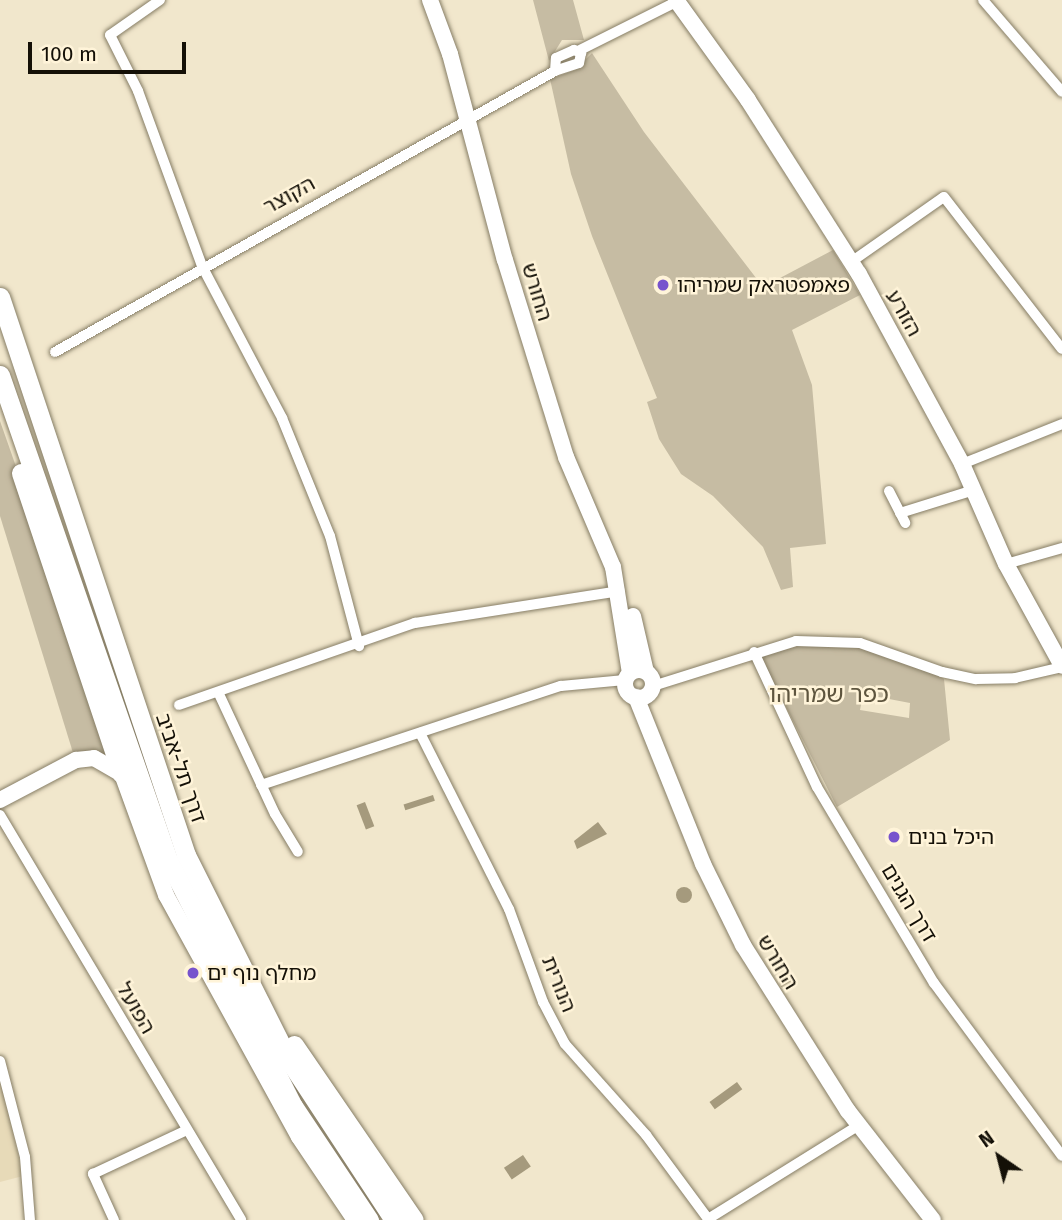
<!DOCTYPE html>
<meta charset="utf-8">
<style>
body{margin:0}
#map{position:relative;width:1062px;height:1220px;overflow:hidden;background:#f1e7cc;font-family:"Fira Sans","Noto Sans Hebrew",sans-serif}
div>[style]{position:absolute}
.built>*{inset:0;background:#e7dab8}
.green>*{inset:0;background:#c6bca3}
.water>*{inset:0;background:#a59a7d;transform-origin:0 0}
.round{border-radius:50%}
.roads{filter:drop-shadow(0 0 2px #867d65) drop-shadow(0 0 2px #867d65)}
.street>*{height:10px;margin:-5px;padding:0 5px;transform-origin:5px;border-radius:5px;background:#fff}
.secondary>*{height:16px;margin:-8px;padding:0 8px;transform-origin:8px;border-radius:8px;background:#fff}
.secondary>.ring{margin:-8px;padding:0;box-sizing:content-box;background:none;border:16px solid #fff;border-radius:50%}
.highway>*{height:19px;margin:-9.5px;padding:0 9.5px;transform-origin:9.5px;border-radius:9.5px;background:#fff}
.dots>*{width:19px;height:19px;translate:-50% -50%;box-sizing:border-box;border:4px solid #fff4d9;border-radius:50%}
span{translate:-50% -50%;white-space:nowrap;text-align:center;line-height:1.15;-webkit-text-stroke:5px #fff4d9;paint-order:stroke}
.street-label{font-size:21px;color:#141007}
.poi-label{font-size:21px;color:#141007}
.left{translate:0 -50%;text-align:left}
.quarter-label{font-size:24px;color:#5e553e}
.north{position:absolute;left:964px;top:1122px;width:70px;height:70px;-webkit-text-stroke:5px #fff4d9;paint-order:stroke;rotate:325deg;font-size:19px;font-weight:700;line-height:28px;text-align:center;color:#141007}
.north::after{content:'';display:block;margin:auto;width:24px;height:32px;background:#141007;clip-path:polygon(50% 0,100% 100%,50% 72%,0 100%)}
.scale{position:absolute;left:28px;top:42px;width:158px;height:32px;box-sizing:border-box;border:4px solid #141007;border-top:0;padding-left:9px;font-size:21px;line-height:24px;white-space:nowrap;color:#141007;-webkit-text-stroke:5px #fff4d9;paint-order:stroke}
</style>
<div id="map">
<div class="built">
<i style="clip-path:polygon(0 1076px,23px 1176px,0 1182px)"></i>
</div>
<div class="green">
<i style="clip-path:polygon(533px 0,573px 0,584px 40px,562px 40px,549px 61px)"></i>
<i style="clip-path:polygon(592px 53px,644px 132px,763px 287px,833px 250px,860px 295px,792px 330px,812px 385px,826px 544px,790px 548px,793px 587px,781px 590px,763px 547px,713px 496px,681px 474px,659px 439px,647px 402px,657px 398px,592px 236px,571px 174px,550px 79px,575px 70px)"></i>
<i style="clip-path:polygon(0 421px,32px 512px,109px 757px,74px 756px,0 516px)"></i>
<i style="clip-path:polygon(evenodd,798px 646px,861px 647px,916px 662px,944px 679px,950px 740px,837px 807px,760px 656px,798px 646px,863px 694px,910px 703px,909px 718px,860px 710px,863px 694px)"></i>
</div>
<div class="water">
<i style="left:433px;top:795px;width:6px;height:31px;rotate:72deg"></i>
<i style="left:365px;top:802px;width:26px;height:9px;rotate:69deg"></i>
<i style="clip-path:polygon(598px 822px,607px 834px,577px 849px,574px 841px)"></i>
<i class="round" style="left:676px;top:887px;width:16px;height:16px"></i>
<i class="round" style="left:779px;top:973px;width:16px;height:16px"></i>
<i style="left:737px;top:1082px;width:9px;height:34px;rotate:54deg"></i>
<i style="left:523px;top:1155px;width:14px;height:23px;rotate:56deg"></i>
</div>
<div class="roads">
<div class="street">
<i style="left:160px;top:0;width:61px;rotate:145deg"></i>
<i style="left:110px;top:35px;width:63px;rotate:63.4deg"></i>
<i style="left:138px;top:91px;width:186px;rotate:69.9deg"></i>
<i style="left:202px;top:266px;width:172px;rotate:62.2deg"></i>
<i style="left:282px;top:418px;width:127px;rotate:67.9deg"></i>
<i style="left:330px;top:536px;width:114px;rotate:75.2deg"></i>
<i style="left:983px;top:0;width:121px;rotate:49.3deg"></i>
<i style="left:574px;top:50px;width:8px;rotate:23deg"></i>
<i style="left:581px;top:53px;width:10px;rotate:101deg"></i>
<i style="left:579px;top:63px;width:25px;rotate:162deg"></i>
<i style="left:555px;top:71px;width:13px;rotate:-86deg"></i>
<i style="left:556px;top:58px;width:20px;rotate:-24deg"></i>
<i style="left:578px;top:51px;width:114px;rotate:-26.6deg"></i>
<i style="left:851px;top:262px;width:113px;rotate:-35deg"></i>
<i style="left:944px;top:197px;width:192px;rotate:52.2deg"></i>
<i style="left:55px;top:352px;width:574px;rotate:-29.34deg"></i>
<i style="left:962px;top:464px;width:108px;rotate:-21.8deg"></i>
<i style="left:889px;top:491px;width:36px;rotate:63deg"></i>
<i style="left:900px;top:513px;width:77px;rotate:-17.3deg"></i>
<i style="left:1006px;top:564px;width:58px;rotate:-15.9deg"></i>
<i style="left:754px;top:652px;width:149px;rotate:65deg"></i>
<i style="left:817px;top:787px;width:228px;rotate:59.2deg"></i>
<i style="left:934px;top:983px;width:215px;rotate:53.5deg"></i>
<i style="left:653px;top:686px;width:150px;rotate:-17.5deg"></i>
<i style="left:796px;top:641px;width:64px;rotate:1.8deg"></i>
<i style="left:860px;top:643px;width:87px;rotate:19.5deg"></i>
<i style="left:942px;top:672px;width:35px;rotate:12deg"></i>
<i style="left:976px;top:679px;width:39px;rotate:-1deg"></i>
<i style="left:1015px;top:678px;width:48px;rotate:-13.2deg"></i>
<i style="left:219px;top:694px;width:132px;rotate:65deg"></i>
<i style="left:275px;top:814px;width:44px;rotate:58.8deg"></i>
<i style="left:179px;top:705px;width:250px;rotate:-19.2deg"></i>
<i style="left:415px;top:623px;width:207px;rotate:-8.9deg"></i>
<i style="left:420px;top:733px;width:197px;rotate:63.2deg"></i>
<i style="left:509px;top:909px;width:99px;rotate:69.9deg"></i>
<i style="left:543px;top:1002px;width:47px;rotate:62.4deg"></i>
<i style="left:565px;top:1044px;width:122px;rotate:48.3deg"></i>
<i style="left:646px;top:1135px;width:106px;rotate:53.5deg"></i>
<i style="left:261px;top:785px;width:316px;rotate:-18.3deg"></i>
<i style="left:561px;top:686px;width:64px;rotate:-5.4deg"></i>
<i style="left:0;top:815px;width:471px;rotate:59.2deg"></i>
<i style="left:0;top:1061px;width:99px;rotate:75.4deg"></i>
<i style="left:25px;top:1157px;width:63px;rotate:85.5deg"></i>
<i style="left:708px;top:1219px;width:178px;rotate:-31.9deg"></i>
<i style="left:114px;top:1220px;width:51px;rotate:-114.5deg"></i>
<i style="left:93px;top:1174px;width:102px;rotate:-25.1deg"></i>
</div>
<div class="secondary">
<i style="left:430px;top:0;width:58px;rotate:69.7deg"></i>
<i style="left:450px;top:54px;width:213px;rotate:75.1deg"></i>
<i style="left:505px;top:260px;width:206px;rotate:72.8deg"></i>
<i style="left:566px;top:457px;width:120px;rotate:66.9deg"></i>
<i style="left:613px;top:567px;width:107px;rotate:80.9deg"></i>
<i style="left:676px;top:0;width:123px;rotate:54.2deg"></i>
<i style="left:748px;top:100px;width:206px;rotate:57.5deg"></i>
<i style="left:859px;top:274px;width:216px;rotate:61.5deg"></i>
<i style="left:962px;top:464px;width:109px;rotate:66.3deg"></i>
<i style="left:1006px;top:564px;width:116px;rotate:61.2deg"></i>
<i style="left:633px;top:616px;width:57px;rotate:76.9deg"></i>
<i class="ring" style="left:625px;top:670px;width:12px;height:12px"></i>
<i style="left:636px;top:697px;width:180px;rotate:68.1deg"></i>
<i style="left:703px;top:864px;width:90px;rotate:63.7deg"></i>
<i style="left:743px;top:945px;width:196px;rotate:57.7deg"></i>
<i style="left:848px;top:1111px;width:138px;rotate:52.1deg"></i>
<i style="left:0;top:800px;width:86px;rotate:-27.8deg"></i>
<i style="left:76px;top:760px;width:18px;rotate:-6deg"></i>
<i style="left:94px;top:758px;width:32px;rotate:30deg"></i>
<i style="left:122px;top:774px;width:129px;rotate:70deg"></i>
<i style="left:166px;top:895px;width:276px;rotate:61.2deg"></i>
<i style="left:299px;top:1137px;width:100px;rotate:56deg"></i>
</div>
<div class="highway">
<i style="left:0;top:297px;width:588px;rotate:71.57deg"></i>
<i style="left:186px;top:855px;width:226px;rotate:63.4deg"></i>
<i style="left:287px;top:1057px;width:195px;rotate:56.7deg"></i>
<i style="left:0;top:375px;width:513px;rotate:70.89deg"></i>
<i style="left:168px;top:860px;width:276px;rotate:63.1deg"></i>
<i style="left:293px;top:1106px;width:137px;rotate:56.3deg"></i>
<i style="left:21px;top:473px;width:317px;rotate:71.5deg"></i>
<i style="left:294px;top:1045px;width:212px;rotate:55.6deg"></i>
</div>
</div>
<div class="dots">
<i style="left:663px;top:285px;background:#7753cd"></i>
<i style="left:894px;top:837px;background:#7753cd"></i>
<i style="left:193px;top:973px;background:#7753cd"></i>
</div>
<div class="street-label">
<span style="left:289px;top:195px;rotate:-29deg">הקוצר</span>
<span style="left:537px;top:292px;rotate:73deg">החורש</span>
<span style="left:904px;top:313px;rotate:61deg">הזורע</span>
<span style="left:181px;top:768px;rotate:71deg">דרך תל-אביב</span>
<span style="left:909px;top:903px;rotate:59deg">דרך הגנים</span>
<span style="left:778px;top:962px;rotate:59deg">החורש</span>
<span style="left:559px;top:984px;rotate:68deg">הנורית</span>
<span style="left:136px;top:1008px;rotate:60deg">הפועל</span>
</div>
<div class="poi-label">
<span class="left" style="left:677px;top:285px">פאמפטראק שמריהו</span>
<span class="left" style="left:908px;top:837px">היכל בנים</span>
<span class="left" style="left:207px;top:973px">מחלף נוף ים</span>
</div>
<div class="quarter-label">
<span style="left:829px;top:695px">כפר שמריהו</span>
</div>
<div class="north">N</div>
<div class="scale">100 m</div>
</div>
